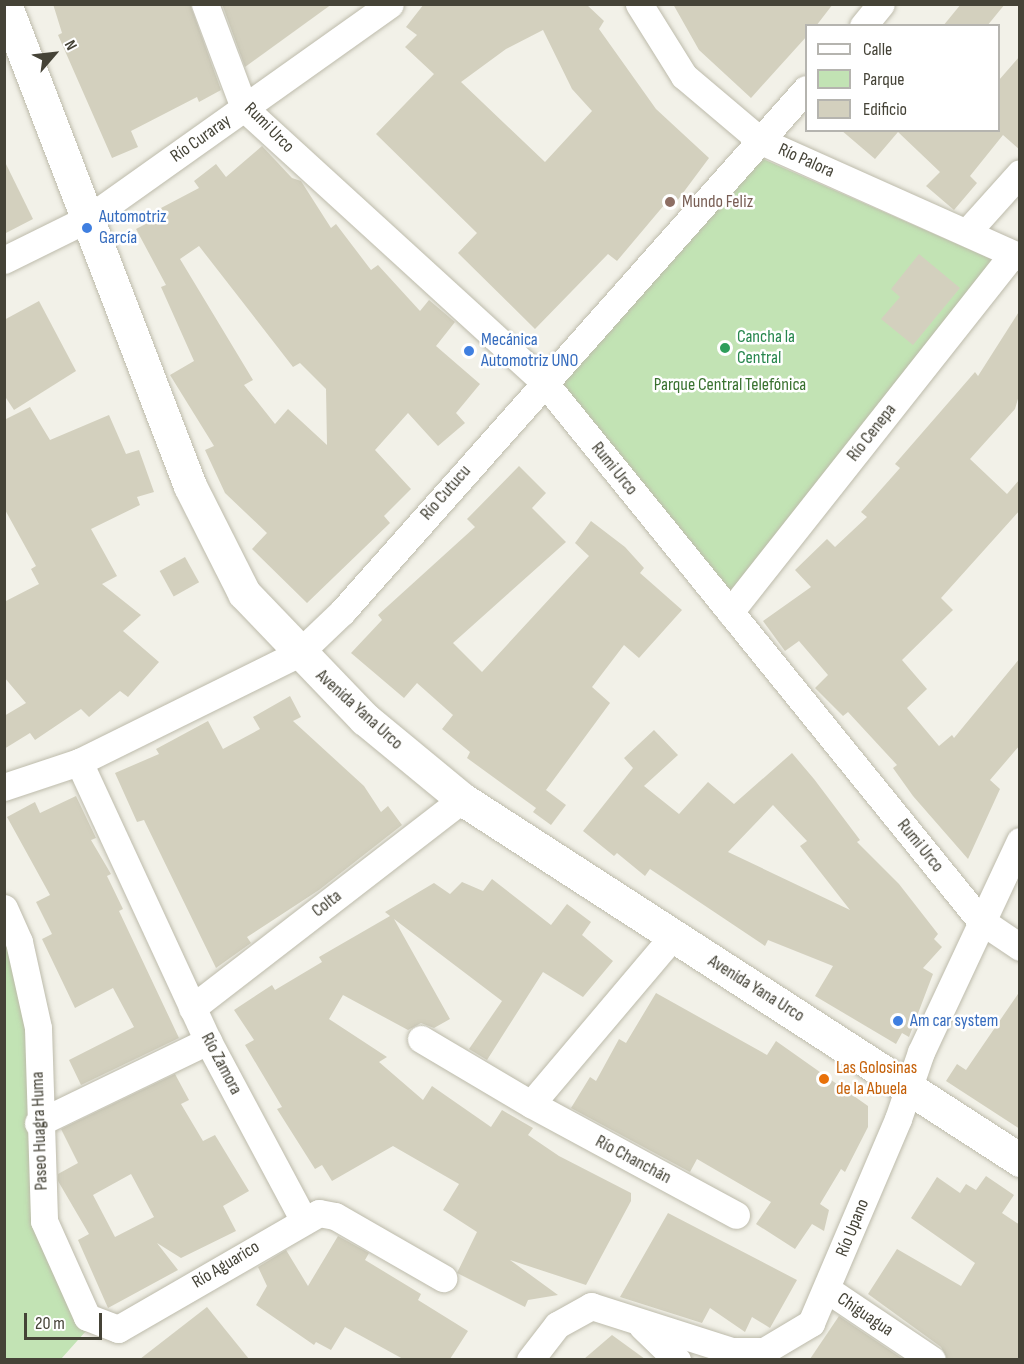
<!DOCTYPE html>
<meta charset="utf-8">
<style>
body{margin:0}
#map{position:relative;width:1024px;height:1364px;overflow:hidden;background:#f2f1e8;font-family:"Sofia Sans Condensed",sans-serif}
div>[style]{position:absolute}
.green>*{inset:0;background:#c2e3b4}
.building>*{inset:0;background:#d3d0be;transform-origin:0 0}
.roads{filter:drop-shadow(0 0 2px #bdbbab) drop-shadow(0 0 2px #bdbbab)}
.minor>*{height:27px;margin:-13.5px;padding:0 13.5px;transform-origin:13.5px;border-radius:13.5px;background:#fff}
.tertiary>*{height:33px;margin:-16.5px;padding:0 16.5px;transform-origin:16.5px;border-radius:16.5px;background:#fff}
.dots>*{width:16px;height:16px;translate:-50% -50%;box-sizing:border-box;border:3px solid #fff;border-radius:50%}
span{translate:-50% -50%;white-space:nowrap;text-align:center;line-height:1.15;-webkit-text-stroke:5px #fff;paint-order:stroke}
.street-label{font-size:18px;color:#454337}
.education-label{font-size:18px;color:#785e54}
.left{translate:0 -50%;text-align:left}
.shop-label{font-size:18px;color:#366cbe}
.leisure-label{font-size:18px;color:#27864d}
.park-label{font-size:18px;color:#39712f}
.food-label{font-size:18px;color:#c56008}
.frame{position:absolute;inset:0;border:6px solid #454337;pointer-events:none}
.legend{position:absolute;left:805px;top:24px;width:195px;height:108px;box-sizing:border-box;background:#fff;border:2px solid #b5b4af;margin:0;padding:8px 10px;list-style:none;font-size:18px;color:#454337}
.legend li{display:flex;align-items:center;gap:12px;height:30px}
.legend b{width:30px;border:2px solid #b5b4af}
.north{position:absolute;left:24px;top:24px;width:60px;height:60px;-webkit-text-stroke:4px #fff;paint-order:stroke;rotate:62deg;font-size:16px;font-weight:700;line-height:24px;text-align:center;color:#454337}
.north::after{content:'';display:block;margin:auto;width:21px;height:27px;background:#454337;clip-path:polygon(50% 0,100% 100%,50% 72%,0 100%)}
.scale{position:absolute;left:24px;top:1313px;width:78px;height:27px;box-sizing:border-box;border:3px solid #454337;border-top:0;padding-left:8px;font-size:18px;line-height:21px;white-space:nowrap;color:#454337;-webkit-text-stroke:4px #fff;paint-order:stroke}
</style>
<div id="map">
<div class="green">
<i style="clip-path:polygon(754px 155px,1000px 263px,732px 599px,553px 381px)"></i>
<i style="clip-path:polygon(4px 920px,34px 1029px,42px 1222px,86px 1331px,61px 1359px,5px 1359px)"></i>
</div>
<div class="building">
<i style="clip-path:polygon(53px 4px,190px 4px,221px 90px,199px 102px,197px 97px,131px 131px,138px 147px,112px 158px,58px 35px,62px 33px)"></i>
<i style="clip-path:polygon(222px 4px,332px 4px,245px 67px)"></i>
<i style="clip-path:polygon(evenodd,424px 4px,586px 4px,604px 21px,599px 29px,656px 109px,709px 158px,671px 209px,665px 204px,617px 261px,608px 254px,535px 329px,458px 253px,477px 233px,376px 134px,434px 74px,405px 47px,417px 35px,406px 27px,424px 4px,543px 30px,572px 89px,592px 111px,545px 162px,461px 82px,506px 49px,543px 30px)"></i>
<i style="clip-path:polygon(673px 4px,833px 4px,816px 26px,807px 26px,807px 36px,751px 98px,699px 50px)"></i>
<i style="clip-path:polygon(961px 4px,1005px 4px,987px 26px,943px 26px)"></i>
<i style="clip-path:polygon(1020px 56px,1020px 150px,1003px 135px,970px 176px,977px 183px,954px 210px,926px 186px,940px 172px,898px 132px,875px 159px,841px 130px,999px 130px,999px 80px)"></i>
<i style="clip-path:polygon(evenodd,262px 146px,292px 178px,301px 181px,331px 228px,336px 224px,371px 270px,378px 265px,420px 311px,429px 300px,455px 322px,436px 346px,480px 384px,456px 413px,465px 423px,438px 446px,408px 413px,375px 450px,411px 489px,384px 516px,390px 523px,307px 603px,252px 549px,267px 533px,225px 493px,205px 450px,214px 446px,170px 375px,194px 361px,161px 287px,166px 285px,136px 229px,165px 214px,161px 208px,199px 188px,194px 181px,216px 164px,226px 177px,262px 146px,199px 246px,293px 367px,300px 363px,326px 389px,327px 445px,288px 409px,275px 424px,244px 385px,253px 380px,180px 259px,199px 246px)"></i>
<i style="clip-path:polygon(4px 160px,33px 219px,4px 234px)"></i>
<i style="clip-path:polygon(919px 254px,960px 288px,913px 345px,881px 319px,900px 297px,891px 289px)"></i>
<i style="clip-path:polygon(39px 301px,76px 371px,14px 410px,4px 395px,4px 320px)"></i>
<i style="clip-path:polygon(1020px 310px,1020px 392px,1015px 409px,970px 459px,1007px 494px,1020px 479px,1020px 510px,941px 598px,953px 610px,902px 660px,927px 689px,907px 708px,939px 746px,952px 735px,954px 738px,1020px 658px,1020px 745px,990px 780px,1000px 789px,968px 859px,913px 796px,893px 768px,897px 765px,848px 712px,843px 716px,815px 688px,828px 675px,799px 641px,785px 651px,763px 621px,811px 587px,795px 570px,827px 539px,835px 547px,867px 517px,861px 512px,900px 468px,895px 464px,975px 372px,978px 376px)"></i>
<i style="clip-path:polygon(30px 407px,50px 440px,109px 415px,126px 454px,139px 450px,154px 492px,137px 497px,140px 505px,91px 529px,117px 576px,102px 584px,141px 615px,123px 631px,159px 662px,128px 697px,120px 691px,89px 717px,81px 709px,35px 740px,30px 733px,4px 749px,4px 716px,26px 703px,4px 677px,4px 602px,39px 584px,31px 569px,36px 566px,4px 508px,4px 420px)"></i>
<i style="clip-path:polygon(519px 466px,546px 493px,532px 508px,566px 542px,453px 643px,482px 672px,589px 556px,575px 543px,591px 521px,625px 547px,644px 568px,640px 573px,682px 610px,639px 658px,624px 645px,592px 687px,610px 703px,546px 790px,566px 805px,551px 825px,533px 812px,536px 808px,467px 758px,470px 752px,442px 729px,453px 715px,417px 683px,404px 698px,351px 653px,382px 620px,378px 615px,475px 527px,467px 519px)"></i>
<i style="left:185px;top:557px;width:29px;height:29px;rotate:61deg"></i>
<i style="clip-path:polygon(290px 696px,301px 717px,293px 721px,364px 786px,381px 812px,388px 806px,402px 825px,319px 890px,247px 937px,251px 943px,216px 968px,144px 820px,137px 822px,115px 773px,159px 754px,156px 749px,208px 721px,223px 749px,260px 729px,253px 717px)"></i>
<i style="clip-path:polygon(evenodd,654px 730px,678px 755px,644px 786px,679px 814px,708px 782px,734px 804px,792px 753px,814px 779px,860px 840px,857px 842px,899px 884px,938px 934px,934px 939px,942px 947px,923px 968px,933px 974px,909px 1037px,902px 1033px,896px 1044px,815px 996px,833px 966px,768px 940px,765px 946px,650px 869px,645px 876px,617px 853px,614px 856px,583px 831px,633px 768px,624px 758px,654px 730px,773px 805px,807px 841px,800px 846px,850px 910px,728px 852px,773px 805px)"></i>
<i style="clip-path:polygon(76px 796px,96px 838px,91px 840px,111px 874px,107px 876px,123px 909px,119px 911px,179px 1038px,81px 1085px,69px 1060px,134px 1027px,113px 988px,75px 1008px,42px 939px,52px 934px,36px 902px,50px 895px,7px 817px,35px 802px,40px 813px)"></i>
<i style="clip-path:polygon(492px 879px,551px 925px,567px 904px,591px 922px,582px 935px,613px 961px,583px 997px,543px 972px,487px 1060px,469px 1049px,502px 1001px,394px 919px,450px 1019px,434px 1028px,421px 1023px,408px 1030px,343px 995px,329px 1019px,387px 1057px,379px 1062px,423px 1100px,432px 1086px,491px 1127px,502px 1110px,533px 1128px,528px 1135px,559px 1156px,631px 1193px,631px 1201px,586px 1285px,510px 1260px,558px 1295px,528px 1300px,525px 1307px,457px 1273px,477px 1232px,443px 1210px,459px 1184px,393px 1146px,332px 1181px,322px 1165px,315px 1169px,277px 1109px,282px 1107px,245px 1045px,254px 1040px,234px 1010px,272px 985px,275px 990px,322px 962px,319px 957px,390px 916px,385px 912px,434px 883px,450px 894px,462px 882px,483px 891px)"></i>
<i style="clip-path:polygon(1020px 991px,1020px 1129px,946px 1081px,957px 1064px,966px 1070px)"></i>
<i style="clip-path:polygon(656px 993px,767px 1055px,776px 1041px,868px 1106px,868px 1127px,845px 1172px,841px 1169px,820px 1204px,829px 1210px,824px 1231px,812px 1224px,795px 1249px,756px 1224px,771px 1202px,697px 1159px,690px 1172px,571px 1108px,590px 1077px,596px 1081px,619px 1039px,626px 1043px)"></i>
<i style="clip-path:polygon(evenodd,175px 1074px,189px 1100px,181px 1104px,203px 1141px,215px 1135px,249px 1191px,223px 1206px,236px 1231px,181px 1258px,157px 1243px,178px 1270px,108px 1308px,78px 1240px,89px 1234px,58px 1181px,58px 1174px,78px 1163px,61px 1129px,175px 1074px,131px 1174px,154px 1217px,115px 1237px,93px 1195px,131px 1174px)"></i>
<i style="clip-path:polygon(986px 1176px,1014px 1195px,1002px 1213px,1020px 1225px,1020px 1359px,947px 1359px,941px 1347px,868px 1294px,897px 1249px,961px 1286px,975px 1263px,911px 1218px,937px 1177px,960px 1193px,966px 1184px,976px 1190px)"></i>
<i style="clip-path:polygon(668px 1213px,797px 1280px,770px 1328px,752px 1317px,745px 1332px,710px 1308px,702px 1323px,620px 1297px)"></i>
<i style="clip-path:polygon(338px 1236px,369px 1253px,365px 1260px,421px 1294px,418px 1300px,468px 1331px,450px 1359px,403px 1359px,345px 1327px,331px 1350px,316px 1342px,314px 1345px,256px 1305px,267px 1286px,258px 1267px,286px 1250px,308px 1286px)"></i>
<i style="clip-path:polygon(207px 1307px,249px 1359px,140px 1359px)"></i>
<i style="clip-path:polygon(839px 1316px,903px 1359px,810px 1359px)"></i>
<i style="clip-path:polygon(612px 1335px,645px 1359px,584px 1359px)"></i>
</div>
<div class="roads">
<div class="minor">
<i style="left:205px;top:4px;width:111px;rotate:69.4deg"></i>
<i style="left:244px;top:108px;width:406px;rotate:42.4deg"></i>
<i style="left:544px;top:382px;width:692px;rotate:50.98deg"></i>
<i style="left:980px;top:920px;width:48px;rotate:34deg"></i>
<i style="left:639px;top:4px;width:85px;rotate:58deg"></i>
<i style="left:684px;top:76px;width:101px;rotate:40.2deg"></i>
<i style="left:761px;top:141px;width:284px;rotate:24.1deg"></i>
<i style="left:863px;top:26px;width:28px;rotate:-51deg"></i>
<i style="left:967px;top:232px;width:79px;rotate:-48.1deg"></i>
<i style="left:4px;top:260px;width:95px;rotate:-26.3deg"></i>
<i style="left:89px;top:218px;width:369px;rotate:-35.4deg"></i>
<i style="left:730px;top:612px;width:456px;rotate:-51.7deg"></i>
<i style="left:79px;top:762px;width:307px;rotate:65.2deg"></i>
<i style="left:208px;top:1041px;width:202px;rotate:61.9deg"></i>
<i style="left:4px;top:787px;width:79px;rotate:-18.4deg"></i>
<i style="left:79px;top:762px;width:244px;rotate:-26.3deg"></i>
<i style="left:298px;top:654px;width:61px;rotate:-43.7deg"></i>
<i style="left:342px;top:612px;width:699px;rotate:-48.42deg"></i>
<i style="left:4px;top:908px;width:37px;rotate:66deg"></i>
<i style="left:19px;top:942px;width:88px;rotate:77.5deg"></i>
<i style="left:38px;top:1028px;width:193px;rotate:88.2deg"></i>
<i style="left:44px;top:1221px;width:105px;rotate:65.9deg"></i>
<i style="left:87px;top:1317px;width:33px;rotate:21deg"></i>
<i style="left:118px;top:1329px;width:232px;rotate:-30deg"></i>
<i style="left:319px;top:1213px;width:16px;rotate:11deg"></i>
<i style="left:335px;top:1216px;width:125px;rotate:29.9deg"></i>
<i style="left:673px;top:936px;width:220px;rotate:130.2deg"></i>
<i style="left:531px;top:1104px;width:233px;rotate:28.4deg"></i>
<i style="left:192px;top:1008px;width:341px;rotate:-37.7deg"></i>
<i style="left:421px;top:1039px;width:128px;rotate:30.6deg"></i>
<i style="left:38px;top:1123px;width:189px;rotate:-25.8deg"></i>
<i style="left:828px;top:1290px;width:125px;rotate:33.9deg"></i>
<i style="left:642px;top:1326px;width:49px;rotate:44.2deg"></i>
<i style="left:530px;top:1360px;width:44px;rotate:-52.4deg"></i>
<i style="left:557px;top:1325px;width:39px;rotate:-29deg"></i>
<i style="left:591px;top:1306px;width:148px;rotate:17.7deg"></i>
<i style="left:732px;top:1351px;width:32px"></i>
<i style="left:764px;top:1351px;width:55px;rotate:-30.8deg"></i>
<i style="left:811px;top:1323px;width:222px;rotate:-66.9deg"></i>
<i style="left:898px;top:1119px;width:71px;rotate:-71.1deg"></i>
<i style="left:921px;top:1052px;width:233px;rotate:-64.9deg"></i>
</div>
<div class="tertiary">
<i style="left:5px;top:4px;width:516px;rotate:69deg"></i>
<i style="left:190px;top:486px;width:120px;rotate:63.2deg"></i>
<i style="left:244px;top:593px;width:175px;rotate:46.2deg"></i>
<i style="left:365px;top:719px;width:126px;rotate:39.5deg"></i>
<i style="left:462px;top:799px;width:665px;rotate:32.9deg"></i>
</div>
</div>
<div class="dots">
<i style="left:670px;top:202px;background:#8d6e63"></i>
<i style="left:87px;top:228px;background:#3f7fe0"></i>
<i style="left:725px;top:348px;background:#2e9e5b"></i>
<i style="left:469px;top:351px;background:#3f7fe0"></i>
<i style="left:898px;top:1021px;background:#3f7fe0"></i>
<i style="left:824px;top:1079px;background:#e8710a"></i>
</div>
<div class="street-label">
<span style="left:269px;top:128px;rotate:45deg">Rumi Urco</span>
<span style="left:201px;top:139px;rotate:-35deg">Río Curaray</span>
<span style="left:806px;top:161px;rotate:24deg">Río Palora</span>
<span style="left:872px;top:433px;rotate:-52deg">Río Cenepa</span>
<span style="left:614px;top:469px;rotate:51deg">Rumi Urco</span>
<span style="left:446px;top:493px;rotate:-49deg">Río Cutucu</span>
<span style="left:359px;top:710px;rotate:42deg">Avenida Yana Urco</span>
<span style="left:920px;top:846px;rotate:51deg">Rumi Urco</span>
<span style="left:327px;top:904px;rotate:-38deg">Colta</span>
<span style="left:756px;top:989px;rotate:32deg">Avenida Yana Urco</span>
<span style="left:221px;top:1064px;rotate:62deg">Río Zamora</span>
<span style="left:40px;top:1131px;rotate:-92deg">Paseo Huagra Huma</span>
<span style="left:633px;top:1160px;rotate:28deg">Río Chanchán</span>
<span style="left:853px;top:1228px;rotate:-68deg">Río Upano</span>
<span style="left:226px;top:1265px;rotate:-31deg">Río Aguarico</span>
<span style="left:865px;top:1315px;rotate:34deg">Chiguagua</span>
</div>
<div class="education-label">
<span class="left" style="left:682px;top:202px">Mundo Feliz</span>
</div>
<div class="shop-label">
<span class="left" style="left:99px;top:228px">Automotriz<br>García</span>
<span class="left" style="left:481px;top:351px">Mecánica<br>Automotriz UNO</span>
<span class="left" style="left:910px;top:1021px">Am car system</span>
</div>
<div class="leisure-label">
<span class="left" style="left:737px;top:348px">Cancha la<br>Central</span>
</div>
<div class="park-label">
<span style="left:730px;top:385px">Parque Central Telefónica</span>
</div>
<div class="food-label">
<span class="left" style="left:836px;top:1079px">Las Golosinas<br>de la Abuela</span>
</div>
<div class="frame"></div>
<ul class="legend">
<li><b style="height:8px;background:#fff"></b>Calle</li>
<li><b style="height:16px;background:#c2e3b4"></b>Parque</li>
<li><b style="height:16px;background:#d3d0be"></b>Edificio</li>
</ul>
<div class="north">N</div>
<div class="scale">20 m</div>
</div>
